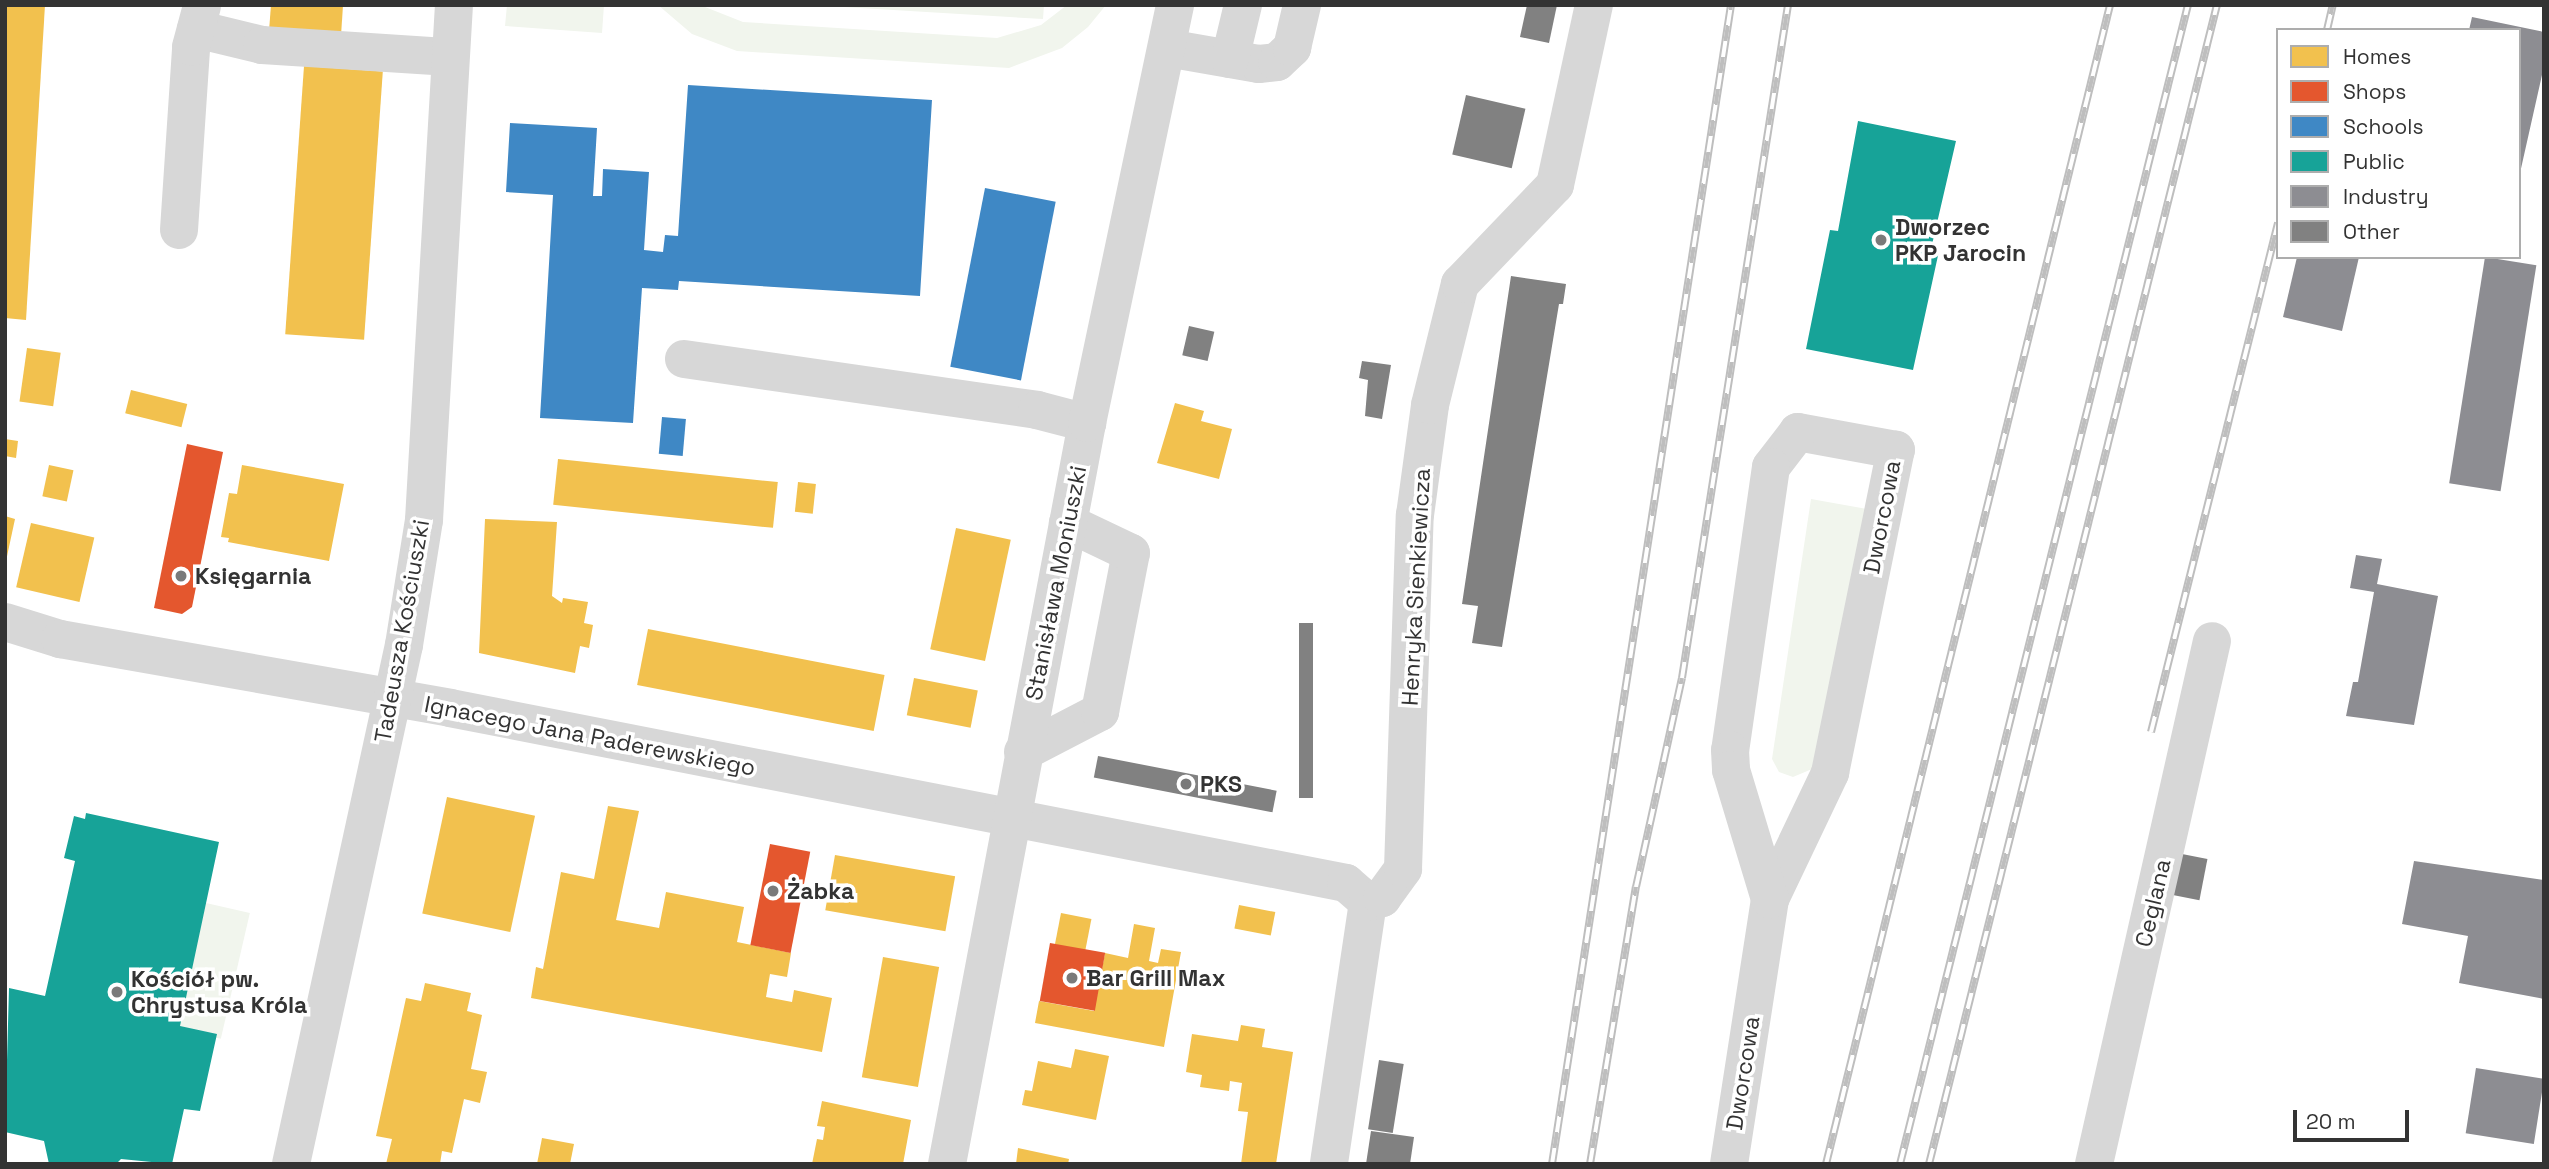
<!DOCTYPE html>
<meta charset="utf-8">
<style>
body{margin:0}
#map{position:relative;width:2549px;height:1169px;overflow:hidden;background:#fff;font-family:"Space Grotesk",sans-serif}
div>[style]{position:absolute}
.green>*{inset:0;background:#f1f5ed;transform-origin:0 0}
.homes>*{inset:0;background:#f2c14e;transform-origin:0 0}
.shops>*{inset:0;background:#e4572e;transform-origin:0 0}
.schools>*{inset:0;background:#3f88c5;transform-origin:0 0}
.public>*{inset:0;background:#17a398}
.industry>*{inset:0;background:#8d8d92;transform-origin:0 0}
.building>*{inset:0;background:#818181;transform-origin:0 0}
.minor>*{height:38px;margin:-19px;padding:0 19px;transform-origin:19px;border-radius:19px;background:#d7d7d7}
.rail>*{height:8px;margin-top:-4px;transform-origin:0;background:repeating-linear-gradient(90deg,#fff 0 16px,#bebebe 0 32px);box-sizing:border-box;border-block:2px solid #bebebe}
.dots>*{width:19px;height:19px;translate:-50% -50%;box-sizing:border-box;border:4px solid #fff;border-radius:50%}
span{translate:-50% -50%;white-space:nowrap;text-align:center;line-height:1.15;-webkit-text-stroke:7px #fff;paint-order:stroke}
.poi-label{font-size:23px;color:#333;font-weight:700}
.left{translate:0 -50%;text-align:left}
.street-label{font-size:23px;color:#333}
.frame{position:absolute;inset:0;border:7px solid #333;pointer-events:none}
.legend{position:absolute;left:2276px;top:28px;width:245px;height:231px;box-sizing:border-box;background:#fff;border:2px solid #adadad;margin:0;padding:9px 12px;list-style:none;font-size:21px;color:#333}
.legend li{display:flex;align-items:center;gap:14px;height:35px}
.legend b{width:35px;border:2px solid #adadad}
.scale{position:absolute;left:2293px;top:1110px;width:116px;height:32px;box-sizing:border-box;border:4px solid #333;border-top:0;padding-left:9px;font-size:21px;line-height:24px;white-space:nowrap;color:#333;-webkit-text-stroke:5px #fff;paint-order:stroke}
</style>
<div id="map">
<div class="green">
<i style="clip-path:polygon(507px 5px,604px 5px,602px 33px,505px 26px)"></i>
<i style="clip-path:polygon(658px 5px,700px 5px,743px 22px,997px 38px,1041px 25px,1067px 5px,1106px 5px,1088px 27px,1062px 48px,1009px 68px,737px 51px,692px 34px)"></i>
<i style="clip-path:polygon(810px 5px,1044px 5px,1043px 19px)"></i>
<i style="clip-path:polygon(1811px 499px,1867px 509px,1812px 769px,1793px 777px,1779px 772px,1772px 759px)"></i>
<i style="left:206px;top:903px;width:45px;height:129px;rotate:13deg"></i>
</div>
<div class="homes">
<i style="clip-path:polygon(5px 5px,45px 5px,26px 320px,5px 318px)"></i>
<i style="clip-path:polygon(271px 5px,343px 5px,341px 36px,269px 31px)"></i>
<i style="left:304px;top:66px;width:79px;height:269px;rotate:4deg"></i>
<i style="left:27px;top:348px;width:34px;height:54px;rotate:8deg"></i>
<i style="left:131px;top:390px;width:58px;height:24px;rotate:14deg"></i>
<i style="clip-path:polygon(1175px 403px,1204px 411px,1201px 421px,1232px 429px,1219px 479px,1157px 463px)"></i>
<i style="clip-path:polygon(5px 439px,18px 441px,16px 458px,5px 456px)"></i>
<i style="left:558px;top:459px;width:221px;height:46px;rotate:6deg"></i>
<i style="left:49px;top:465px;width:25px;height:32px;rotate:12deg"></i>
<i style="clip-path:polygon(242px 465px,344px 484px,329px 561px,228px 542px,229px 538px,221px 537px,229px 493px,237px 494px)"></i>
<i style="left:798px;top:482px;width:18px;height:30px;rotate:6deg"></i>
<i style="clip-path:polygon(5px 516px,15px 519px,6px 561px,5px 561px)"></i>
<i style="clip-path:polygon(485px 519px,557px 522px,552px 596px,562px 603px,563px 598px,588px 602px,584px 623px,593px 625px,589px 648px,580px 646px,575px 673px,479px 653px)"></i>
<i style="left:31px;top:523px;width:65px;height:66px;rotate:13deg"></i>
<i style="left:956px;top:528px;width:56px;height:124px;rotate:12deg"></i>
<i style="left:648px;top:629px;width:241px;height:57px;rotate:11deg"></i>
<i style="left:914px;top:678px;width:65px;height:38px;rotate:11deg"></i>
<i style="left:447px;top:797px;width:90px;height:119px;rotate:12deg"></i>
<i style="clip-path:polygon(608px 806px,639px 811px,616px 920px,659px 928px,666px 892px,744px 907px,737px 942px,791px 953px,787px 977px,770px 974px,766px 997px,792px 1002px,794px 990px,832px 998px,822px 1052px,531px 998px,536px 967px,543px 969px,561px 872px,594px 879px)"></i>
<i style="left:835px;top:855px;width:122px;height:56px;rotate:10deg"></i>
<i style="left:1239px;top:905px;width:37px;height:24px;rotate:11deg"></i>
<i style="left:1061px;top:913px;width:31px;height:32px;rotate:11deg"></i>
<i style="clip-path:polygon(1134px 924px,1155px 928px,1149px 961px,1158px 963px,1161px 949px,1181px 952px,1164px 1047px,1035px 1023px,1039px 1001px,1094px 1011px,1105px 953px,1128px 958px)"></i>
<i style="left:883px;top:957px;width:57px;height:122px;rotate:10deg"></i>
<i style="clip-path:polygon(425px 983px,471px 993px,467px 1011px,482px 1015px,471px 1069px,487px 1072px,480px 1103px,464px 1099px,452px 1153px,442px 1151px,440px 1164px,386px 1164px,392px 1139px,376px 1136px,406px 998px,421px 1001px)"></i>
<i style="clip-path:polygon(1241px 1025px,1265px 1029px,1262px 1047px,1293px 1052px,1276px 1164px,1241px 1164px,1248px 1112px,1238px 1111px,1242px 1083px,1230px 1081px,1229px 1091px,1200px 1087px,1202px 1075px,1186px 1072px,1192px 1034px,1238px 1041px)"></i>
<i style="clip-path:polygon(1075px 1049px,1109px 1056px,1096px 1120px,1022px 1105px,1025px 1090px,1032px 1091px,1038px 1061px,1071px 1068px)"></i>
<i style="clip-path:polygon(822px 1101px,911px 1120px,903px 1164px,812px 1164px,817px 1139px,823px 1140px,825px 1127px,817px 1126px)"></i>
<i style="clip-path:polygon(542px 1138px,574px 1144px,570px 1164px,537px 1164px)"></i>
<i style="clip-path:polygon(1018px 1148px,1069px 1159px,1068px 1164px,1016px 1164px)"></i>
</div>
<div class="shops">
<i style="clip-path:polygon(187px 444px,223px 452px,192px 607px,182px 614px,154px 608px)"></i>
<i style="left:770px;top:844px;width:41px;height:103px;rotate:11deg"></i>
<i style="left:1050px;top:943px;width:56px;height:59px;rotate:10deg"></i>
</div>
<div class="schools">
<i style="clip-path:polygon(688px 85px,932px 100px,920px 296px,679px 281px,678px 290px,642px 288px,633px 423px,540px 418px,553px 195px,506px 192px,510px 123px,597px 128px,593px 196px,602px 196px,603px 169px,649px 172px,644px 250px,663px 252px,665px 235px,678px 236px)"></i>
<i style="left:985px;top:188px;width:72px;height:182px;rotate:11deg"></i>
<i style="left:662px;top:417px;width:24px;height:37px;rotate:5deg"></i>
</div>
<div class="public">
<i style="clip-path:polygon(1858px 121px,1956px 141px,1931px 249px,1939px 251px,1913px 370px,1806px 349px,1830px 230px,1838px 231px)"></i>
<i style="clip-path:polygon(86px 813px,219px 842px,180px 1026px,217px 1034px,200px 1111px,184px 1109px,172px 1164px,121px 1159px,116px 1164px,49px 1164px,44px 1141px,5px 1132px,9px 988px,45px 996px,75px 861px,64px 858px,74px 816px,85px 819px)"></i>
</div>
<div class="industry">
<i style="clip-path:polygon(2472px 17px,2544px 32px,2544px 66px,2520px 173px,2519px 30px,2469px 30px)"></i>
<i style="clip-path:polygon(2297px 257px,2359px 257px,2342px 331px,2283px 317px)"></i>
<i style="left:2485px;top:257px;width:52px;height:229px;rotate:9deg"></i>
<i style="clip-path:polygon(2356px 555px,2382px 559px,2377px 584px,2438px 596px,2414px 725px,2346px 716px,2353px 682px,2358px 682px,2374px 592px,2350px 588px)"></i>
<i style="clip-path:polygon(2414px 861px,2544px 880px,2544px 999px,2459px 983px,2468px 936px,2402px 924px)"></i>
<i style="left:2476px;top:1068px;width:69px;height:66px;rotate:9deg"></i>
</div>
<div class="building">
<i style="clip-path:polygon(1527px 5px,1557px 5px,1549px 43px,1520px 37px)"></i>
<i style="left:1466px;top:95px;width:61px;height:61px;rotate:13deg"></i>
<i style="clip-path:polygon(1511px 276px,1566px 284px,1563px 304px,1559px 304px,1502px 647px,1472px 643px,1478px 606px,1462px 604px)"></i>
<i style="left:1189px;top:326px;width:26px;height:30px;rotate:13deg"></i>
<i style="clip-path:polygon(1362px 361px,1391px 365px,1382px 419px,1365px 416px,1368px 380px,1359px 378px)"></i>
<i style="left:1299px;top:623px;width:14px;height:175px"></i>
<i style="left:1098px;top:756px;width:182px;height:22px;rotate:11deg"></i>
<i style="left:2177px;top:853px;width:31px;height:42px;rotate:11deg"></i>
<i style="left:1379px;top:1060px;width:25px;height:70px;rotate:9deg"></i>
<i style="clip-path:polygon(1371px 1131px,1414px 1137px,1410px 1164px,1366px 1164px)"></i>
</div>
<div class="minor">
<i style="left:196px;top:29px;width:68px;rotate:13.6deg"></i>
<i style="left:262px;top:45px;width:188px;rotate:3.7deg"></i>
<i style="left:1167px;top:48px;width:93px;rotate:9.9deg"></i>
<i style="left:1259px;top:64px;width:18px;rotate:-6deg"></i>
<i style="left:1277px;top:62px;width:21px;rotate:-43deg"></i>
<i style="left:1292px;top:48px;width:44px;rotate:-76.9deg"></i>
<i style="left:1230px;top:59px;width:56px;rotate:-76.5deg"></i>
<i style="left:179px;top:230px;width:183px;rotate:-86.2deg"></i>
<i style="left:191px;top:47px;width:42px;rotate:-75deg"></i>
<i style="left:684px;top:359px;width:357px;rotate:8.2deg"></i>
<i style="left:1037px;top:410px;width:52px;rotate:14.6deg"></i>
<i style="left:5px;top:622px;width:58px;rotate:17.2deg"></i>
<i style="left:60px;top:639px;width:396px;rotate:10deg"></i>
<i style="left:450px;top:708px;width:913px;rotate:11.05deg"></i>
<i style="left:1346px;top:883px;width:29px;rotate:41deg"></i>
<i style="left:1368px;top:902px;width:265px;rotate:98.5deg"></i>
<i style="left:1023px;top:752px;width:87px;rotate:-27.5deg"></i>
<i style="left:1100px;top:712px;width:162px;rotate:-79deg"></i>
<i style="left:1131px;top:553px;width:70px;rotate:-154.5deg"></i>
<i style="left:1368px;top:902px;width:15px;rotate:-16deg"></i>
<i style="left:1382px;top:898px;width:36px;rotate:-54deg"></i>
<i style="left:1403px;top:869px;width:354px;rotate:-88.1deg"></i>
<i style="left:1415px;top:515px;width:111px;rotate:-82.2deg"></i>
<i style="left:1430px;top:405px;width:125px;rotate:-76.1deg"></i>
<i style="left:1460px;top:284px;width:137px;rotate:-46.2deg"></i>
<i style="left:1555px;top:185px;width:184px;rotate:-77.8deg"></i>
<i style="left:291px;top:1164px;width:531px;rotate:-77.72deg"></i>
<i style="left:404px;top:645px;width:127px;rotate:-80.9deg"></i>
<i style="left:424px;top:520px;width:516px;rotate:-86.67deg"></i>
<i style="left:947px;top:1164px;width:754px;rotate:-79.3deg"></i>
<i style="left:1087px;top:423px;width:427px;rotate:-78.1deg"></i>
<i style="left:1729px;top:1164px;width:268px;rotate:-81.2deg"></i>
<i style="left:1770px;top:899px;width:140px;rotate:-64.5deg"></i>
<i style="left:1830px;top:773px;width:330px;rotate:-78.5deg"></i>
<i style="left:1896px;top:450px;width:100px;rotate:-169.6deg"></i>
<i style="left:1798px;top:432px;width:44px;rotate:127.6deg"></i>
<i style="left:1771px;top:467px;width:286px;rotate:98.2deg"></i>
<i style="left:1730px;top:750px;width:20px;rotate:87deg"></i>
<i style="left:1731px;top:770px;width:135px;rotate:73.2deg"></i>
<i style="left:2094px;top:1164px;width:536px;rotate:-77.29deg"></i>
</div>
<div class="rail">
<i style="left:2327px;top:30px;width:26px;rotate:-77deg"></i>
<i style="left:2151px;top:732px;width:525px;rotate:-75.99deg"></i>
<i style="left:1552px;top:1164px;width:1173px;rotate:-81.22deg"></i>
<i style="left:1590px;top:1164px;width:281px;rotate:-80.6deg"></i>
<i style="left:1636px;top:887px;width:214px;rotate:-77.6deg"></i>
<i style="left:1682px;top:678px;width:681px;rotate:-81.05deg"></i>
<i style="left:1826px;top:1164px;width:1193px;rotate:-76.23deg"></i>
<i style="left:1900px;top:1164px;width:1194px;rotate:-76.05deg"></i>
<i style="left:1929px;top:1164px;width:1194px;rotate:-76.05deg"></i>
</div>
<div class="dots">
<i style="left:1881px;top:240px;background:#7a7a7a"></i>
<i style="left:181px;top:576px;background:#7a7a7a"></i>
<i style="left:1186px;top:784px;background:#7a7a7a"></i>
<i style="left:773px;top:891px;background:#7a7a7a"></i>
<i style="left:1072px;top:978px;background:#7a7a7a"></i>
<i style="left:117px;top:992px;background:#7a7a7a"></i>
</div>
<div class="poi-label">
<span class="left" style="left:1895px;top:240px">Dworzec<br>PKP Jarocin</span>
<span class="left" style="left:195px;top:576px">Księgarnia</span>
<span class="left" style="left:1200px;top:784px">PKS</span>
<span class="left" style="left:787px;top:891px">Żabka</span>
<span class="left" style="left:1086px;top:978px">Bar Grill Max</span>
<span class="left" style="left:131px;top:992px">Kościół pw.<br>Chrystusa Króla</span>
</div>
<div class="street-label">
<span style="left:1882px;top:517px;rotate:-79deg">Dworcowa</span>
<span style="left:1056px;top:583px;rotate:-79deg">Stanisława Moniuszki</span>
<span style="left:1416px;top:587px;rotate:-87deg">Henryka Sienkiewicza</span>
<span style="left:402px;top:631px;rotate:-80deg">Tadeusza Kościuszki</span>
<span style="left:590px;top:736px;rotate:11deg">Ignacego Jana Paderewskiego</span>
<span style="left:2153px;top:903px;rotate:-77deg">Ceglana</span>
<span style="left:1743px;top:1073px;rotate:-81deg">Dworcowa</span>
</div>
<div class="frame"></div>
<ul class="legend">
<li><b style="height:19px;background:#f2c14e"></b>Homes</li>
<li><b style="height:19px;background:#e4572e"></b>Shops</li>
<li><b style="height:19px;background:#3f88c5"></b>Schools</li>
<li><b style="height:19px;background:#17a398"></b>Public</li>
<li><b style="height:19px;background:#8d8d92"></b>Industry</li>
<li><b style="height:19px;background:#818181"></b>Other</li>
</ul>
<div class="scale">20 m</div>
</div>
